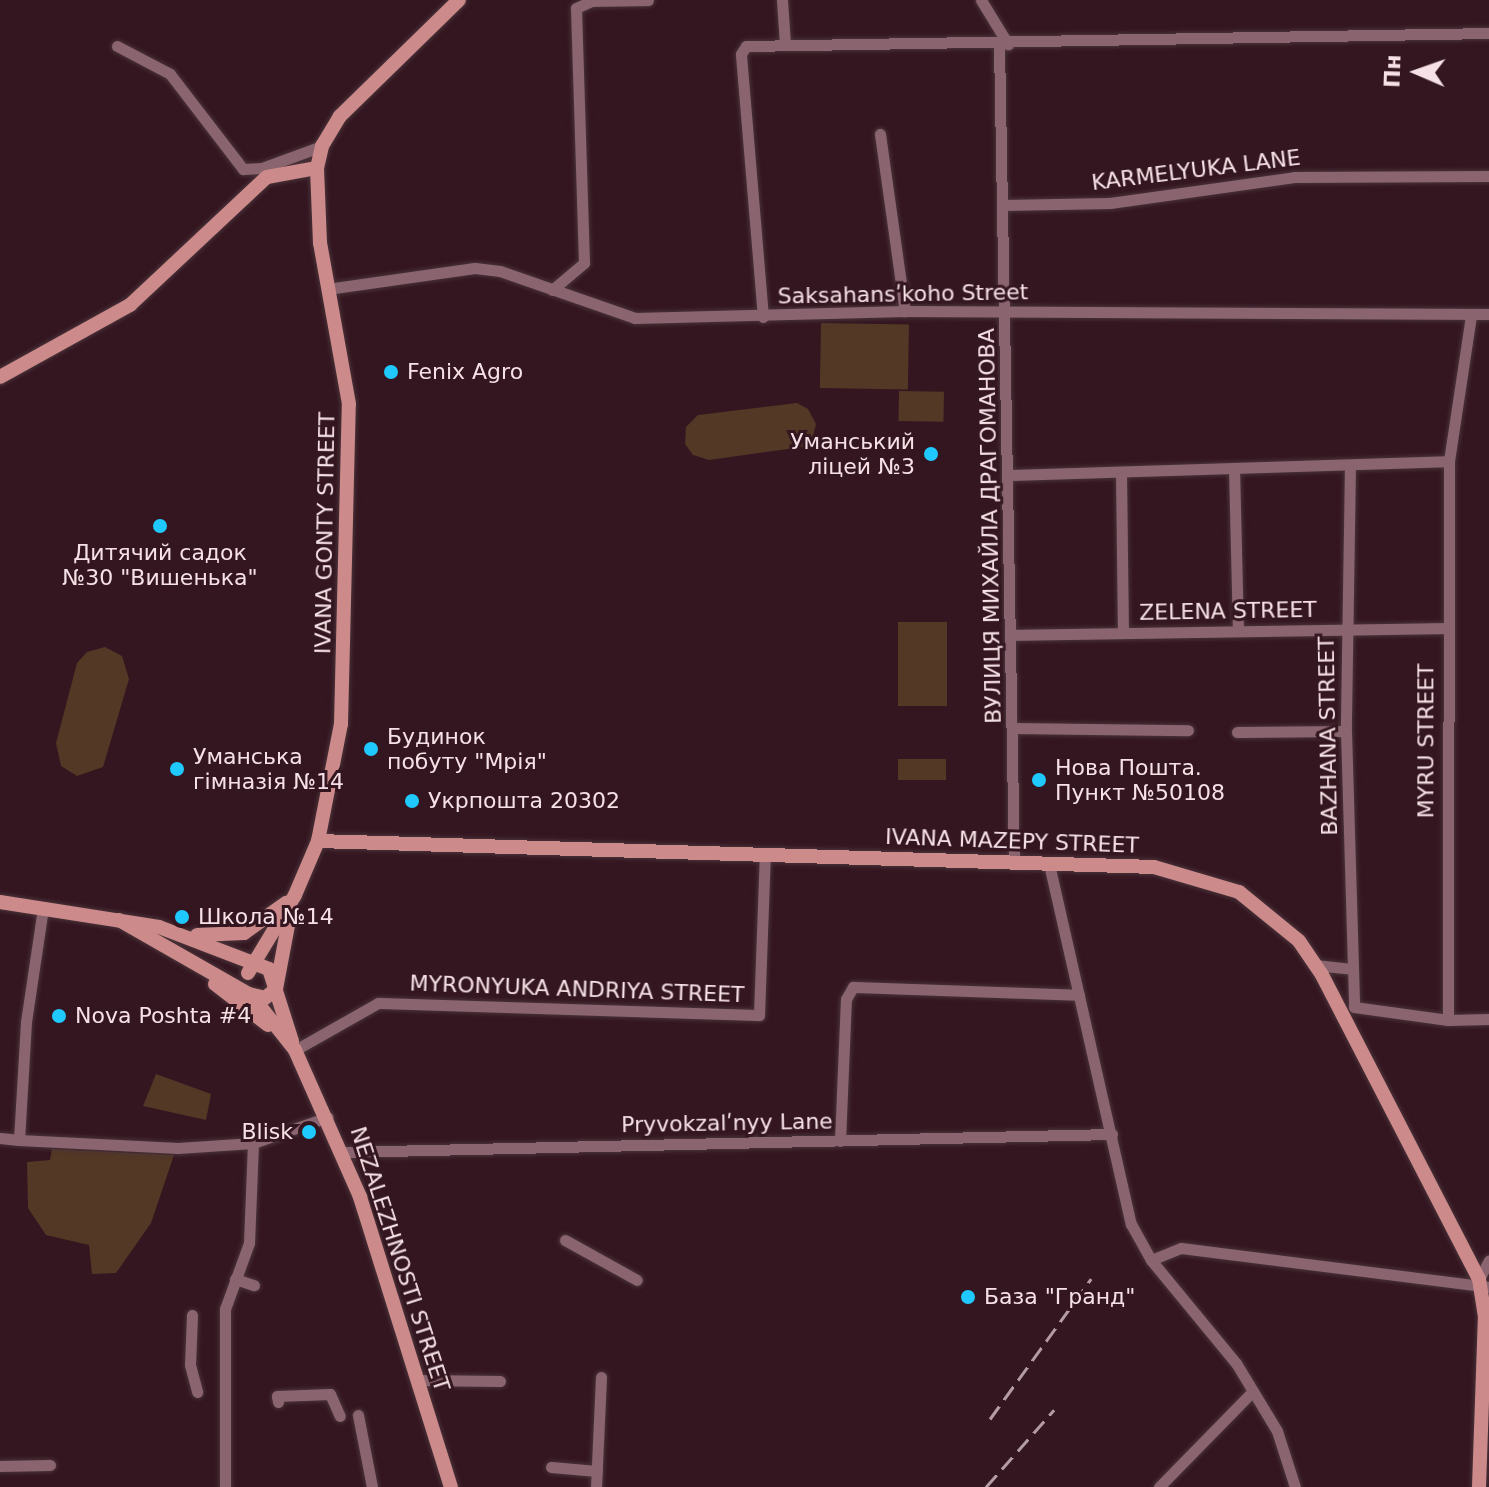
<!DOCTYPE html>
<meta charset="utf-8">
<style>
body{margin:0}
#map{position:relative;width:1489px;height:1487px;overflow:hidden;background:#341620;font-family:"DejaVu Sans",sans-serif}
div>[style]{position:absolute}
.green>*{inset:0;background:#533826;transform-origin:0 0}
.roads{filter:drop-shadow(0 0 2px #4a333a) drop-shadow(0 0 2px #4a333a)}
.minor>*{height:11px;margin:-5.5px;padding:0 5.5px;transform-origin:5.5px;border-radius:5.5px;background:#8a6570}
.major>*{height:14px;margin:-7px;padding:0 7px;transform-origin:7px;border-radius:7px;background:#cc8b8a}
.rail>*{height:3px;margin-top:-1.5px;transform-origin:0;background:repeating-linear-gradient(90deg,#b49ca3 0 16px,transparent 0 24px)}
.dots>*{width:22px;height:22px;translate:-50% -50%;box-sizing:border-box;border:4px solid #341620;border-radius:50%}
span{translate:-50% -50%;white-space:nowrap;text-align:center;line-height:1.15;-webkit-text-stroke:6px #341620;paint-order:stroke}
.street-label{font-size:22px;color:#f6e1e6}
.poi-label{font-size:22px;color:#f6e1e6}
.left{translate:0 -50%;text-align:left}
.right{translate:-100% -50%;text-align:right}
.north{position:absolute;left:1377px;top:32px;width:80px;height:80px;-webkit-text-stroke:6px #341620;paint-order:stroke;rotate:272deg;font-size:22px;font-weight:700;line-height:32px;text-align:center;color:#f6e1e6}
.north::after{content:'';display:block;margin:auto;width:28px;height:36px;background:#f6e1e6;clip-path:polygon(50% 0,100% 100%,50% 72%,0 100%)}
</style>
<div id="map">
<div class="green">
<i style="left:821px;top:323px;width:88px;height:65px;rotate:1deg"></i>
<i style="left:899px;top:391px;width:45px;height:30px;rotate:1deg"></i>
<i style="clip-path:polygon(797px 403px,808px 409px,816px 424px,812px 440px,802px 447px,709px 460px,693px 455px,685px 444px,686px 427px,698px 415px)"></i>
<i style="left:947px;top:622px;width:84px;height:49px;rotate:90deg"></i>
<i style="clip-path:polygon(105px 647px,122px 656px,129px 679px,103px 767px,77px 776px,61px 766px,56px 743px,77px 663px,87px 652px)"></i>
<i style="left:898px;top:759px;width:48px;height:21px"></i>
<i style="clip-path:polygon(156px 1074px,211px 1094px,206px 1120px,143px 1106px)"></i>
<i style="clip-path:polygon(52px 1149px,174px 1155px,151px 1223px,116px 1273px,92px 1274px,89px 1245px,46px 1235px,28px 1208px,27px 1162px,50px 1160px)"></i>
</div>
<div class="roads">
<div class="minor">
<i style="left:782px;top:0;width:44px;rotate:86.1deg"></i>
<i style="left:981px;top:0;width:52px;rotate:58.5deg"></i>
<i style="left:999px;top:44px;width:819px;rotate:88.95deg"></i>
<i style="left:117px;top:46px;width:60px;rotate:27.8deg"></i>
<i style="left:170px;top:74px;width:120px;rotate:52.5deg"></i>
<i style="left:243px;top:169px;width:19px;rotate:-3deg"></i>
<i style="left:262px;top:168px;width:64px;rotate:-20.1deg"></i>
<i style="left:880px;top:134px;width:179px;rotate:82deg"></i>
<i style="left:1003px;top:205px;width:107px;rotate:-1.1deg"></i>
<i style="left:1110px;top:203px;width:186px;rotate:-8deg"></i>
<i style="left:1294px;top:177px;width:195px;rotate:-0.3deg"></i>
<i style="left:327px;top:289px;width:149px;rotate:-8.1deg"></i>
<i style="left:475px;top:268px;width:25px;rotate:7deg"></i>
<i style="left:500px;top:271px;width:143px;rotate:19.2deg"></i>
<i style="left:635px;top:318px;width:270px;rotate:-1.5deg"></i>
<i style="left:905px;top:311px;width:584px;rotate:0.29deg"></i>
<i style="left:552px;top:290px;width:42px;rotate:-40.2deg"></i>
<i style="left:584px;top:263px;width:255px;rotate:-91.8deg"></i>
<i style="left:576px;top:8px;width:17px;rotate:-24deg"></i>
<i style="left:592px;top:1px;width:56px;rotate:-1deg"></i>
<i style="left:763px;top:317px;width:264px;rotate:-94.8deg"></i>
<i style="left:741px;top:54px;width:9px;rotate:-58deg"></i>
<i style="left:746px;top:46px;width:743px;rotate:-1deg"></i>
<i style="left:1350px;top:465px;width:266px;rotate:90.9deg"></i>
<i style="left:1346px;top:731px;width:276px;rotate:88.3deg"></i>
<i style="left:1354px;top:1007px;width:95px;rotate:7.9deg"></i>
<i style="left:1448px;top:1020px;width:41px;rotate:-1.4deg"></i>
<i style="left:1234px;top:468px;width:163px;rotate:88.6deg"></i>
<i style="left:1121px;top:472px;width:161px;rotate:89.3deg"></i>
<i style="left:1009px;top:475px;width:440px;rotate:-1.8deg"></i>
<i style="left:1011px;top:635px;width:434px;rotate:-0.9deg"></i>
<i style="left:1013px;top:728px;width:175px;rotate:0.7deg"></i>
<i style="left:1237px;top:732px;width:109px;rotate:-0.5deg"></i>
<i style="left:1049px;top:864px;width:369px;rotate:77.2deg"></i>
<i style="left:1131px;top:1224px;width:41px;rotate:60.9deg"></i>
<i style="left:1151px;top:1260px;width:134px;rotate:50.5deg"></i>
<i style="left:1236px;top:1363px;width:79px;rotate:58.9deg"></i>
<i style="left:1277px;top:1431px;width:59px;rotate:72.2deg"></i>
<i style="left:43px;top:908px;width:115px;rotate:98.5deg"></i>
<i style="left:26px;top:1022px;width:118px;rotate:93.4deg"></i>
<i style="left:19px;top:1140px;width:159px;rotate:2.9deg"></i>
<i style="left:178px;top:1148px;width:75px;rotate:-3.8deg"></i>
<i style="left:253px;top:1143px;width:79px;rotate:-19.1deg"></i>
<i style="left:1315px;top:965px;width:37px;rotate:6deg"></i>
<i style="left:1448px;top:1020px;width:559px;rotate:-89.9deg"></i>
<i style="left:1449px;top:461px;width:148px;rotate:-81.4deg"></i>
<i style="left:295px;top:1050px;width:95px;rotate:-29.5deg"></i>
<i style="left:378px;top:1003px;width:381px;rotate:1.8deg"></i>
<i style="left:759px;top:1015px;width:161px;rotate:-87.9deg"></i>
<i style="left:0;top:1138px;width:19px;rotate:6deg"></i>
<i style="left:840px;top:1141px;width:142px;rotate:-87.6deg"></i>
<i style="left:846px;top:999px;width:14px;rotate:-60deg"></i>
<i style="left:853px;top:987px;width:226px;rotate:2deg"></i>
<i style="left:343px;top:1152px;width:769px;rotate:-1.34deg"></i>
<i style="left:565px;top:1240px;width:82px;rotate:29.1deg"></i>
<i style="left:1151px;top:1260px;width:32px;rotate:-22deg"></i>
<i style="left:1181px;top:1248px;width:310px;rotate:7.2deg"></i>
<i style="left:235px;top:1279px;width:20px;rotate:18deg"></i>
<i style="left:1479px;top:1279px;width:21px;rotate:-62deg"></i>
<i style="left:192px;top:1315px;width:50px;rotate:92.3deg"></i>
<i style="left:190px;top:1365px;width:28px;rotate:75deg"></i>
<i style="left:417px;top:1380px;width:83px;rotate:0.7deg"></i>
<i style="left:278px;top:1402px;width:6px;rotate:-99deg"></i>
<i style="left:277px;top:1396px;width:53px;rotate:-2.2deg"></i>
<i style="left:330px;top:1394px;width:24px;rotate:66deg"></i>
<i style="left:358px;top:1415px;width:73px;rotate:79deg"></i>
<i style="left:0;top:1466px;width:50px;rotate:-1.1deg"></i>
<i style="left:551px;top:1467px;width:46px;rotate:5deg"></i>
<i style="left:225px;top:1487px;width:178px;rotate:-90deg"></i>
<i style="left:225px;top:1309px;width:70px;rotate:-70deg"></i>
<i style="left:249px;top:1243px;width:100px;rotate:-87.7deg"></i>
<i style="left:596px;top:1487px;width:110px;rotate:-87.4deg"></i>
<i style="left:1159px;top:1487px;width:134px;rotate:-45.6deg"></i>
</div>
<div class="major">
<i style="left:0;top:377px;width:149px;rotate:-29deg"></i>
<i style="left:130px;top:305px;width:187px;rotate:-43.1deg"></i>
<i style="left:267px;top:177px;width:51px;rotate:-10.2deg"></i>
<i style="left:318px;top:841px;width:836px;rotate:1.78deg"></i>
<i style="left:1154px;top:867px;width:89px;rotate:16.4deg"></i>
<i style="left:1239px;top:892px;width:77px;rotate:39.2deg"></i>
<i style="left:1299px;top:941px;width:41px;rotate:55.9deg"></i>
<i style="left:1322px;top:975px;width:342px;rotate:62.7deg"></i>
<i style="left:1479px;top:1279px;width:36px;rotate:81deg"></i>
<i style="left:1485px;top:1315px;width:172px;rotate:92deg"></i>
<i style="left:0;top:902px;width:161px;rotate:8.9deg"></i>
<i style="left:159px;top:927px;width:118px;rotate:20.9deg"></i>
<i style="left:269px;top:969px;width:76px;rotate:72.3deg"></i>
<i style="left:119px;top:920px;width:153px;rotate:29.7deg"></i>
<i style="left:252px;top:996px;width:69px;rotate:51.5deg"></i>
<i style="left:295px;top:1050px;width:161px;rotate:66.1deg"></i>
<i style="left:360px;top:1197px;width:304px;rotate:72.6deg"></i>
<i style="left:197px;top:935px;width:47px;rotate:-2.4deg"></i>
<i style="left:244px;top:933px;width:52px;rotate:-35.5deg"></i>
<i style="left:248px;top:973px;width:91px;rotate:-58.9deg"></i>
<i style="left:295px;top:895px;width:59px;rotate:-66.9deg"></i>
<i style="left:318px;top:841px;width:119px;rotate:-78.9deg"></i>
<i style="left:341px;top:724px;width:320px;rotate:-88.6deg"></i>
<i style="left:349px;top:404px;width:164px;rotate:-100.2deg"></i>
<i style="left:320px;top:243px;width:75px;rotate:-92.3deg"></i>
<i style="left:317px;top:168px;width:23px;rotate:-77deg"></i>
<i style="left:322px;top:146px;width:35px;rotate:-59deg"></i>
<i style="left:340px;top:116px;width:166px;rotate:-44.3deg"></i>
<i style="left:215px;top:984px;width:67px;rotate:37.7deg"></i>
<i style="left:249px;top:994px;width:16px;rotate:14deg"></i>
<i style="left:265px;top:998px;width:14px;rotate:-39deg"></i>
<i style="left:276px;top:989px;width:75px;rotate:-79.3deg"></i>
</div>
</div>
<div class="rail">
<i style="left:990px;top:1419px;width:173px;rotate:-54.2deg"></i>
<i style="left:986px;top:1487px;width:103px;rotate:-48.6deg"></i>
</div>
<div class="dots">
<i style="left:391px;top:372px;background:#1fc9fd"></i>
<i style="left:931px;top:454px;background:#1fc9fd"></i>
<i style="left:160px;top:526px;background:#1fc9fd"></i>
<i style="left:371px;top:749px;background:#1fc9fd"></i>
<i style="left:177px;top:769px;background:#1fc9fd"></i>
<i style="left:1039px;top:780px;background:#1fc9fd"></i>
<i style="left:412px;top:801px;background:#1fc9fd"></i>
<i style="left:182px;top:917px;background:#1fc9fd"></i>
<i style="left:59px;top:1016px;background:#1fc9fd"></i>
<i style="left:309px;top:1132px;background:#1fc9fd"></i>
<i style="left:968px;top:1297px;background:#1fc9fd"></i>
</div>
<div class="street-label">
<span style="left:1196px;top:170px;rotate:-7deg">KARMELYUKA LANE</span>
<span style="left:903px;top:294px;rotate:-1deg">Saksahansʹkoho Street</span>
<span style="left:990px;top:526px;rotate:-91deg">ВУЛИЦЯ МИХАЙЛА ДРАГОМАНОВА</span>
<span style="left:325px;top:533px;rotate:-89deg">IVANA GONTY STREET</span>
<span style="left:1228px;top:611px;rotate:-1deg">ZELENA STREET</span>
<span style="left:1328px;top:736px;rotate:-91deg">BAZHANA STREET</span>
<span style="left:1426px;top:741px;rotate:-90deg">MYRU STREET</span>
<span style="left:1012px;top:841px;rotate:2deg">IVANA MAZEPY STREET</span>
<span style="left:577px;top:989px;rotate:2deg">MYRONYUKA ANDRIYA STREET</span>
<span style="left:727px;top:1123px;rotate:-1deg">Pryvokzalʹnyy Lane</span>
<span style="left:400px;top:1259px;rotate:72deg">NEZALEZHNOSTI STREET</span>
</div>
<div class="poi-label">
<span class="left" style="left:407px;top:372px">Fenix Agro</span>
<span class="right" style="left:915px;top:454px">Уманський<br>ліцей №3</span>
<span style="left:160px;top:565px">Дитячий садок<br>№30 "Вишенька"</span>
<span class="left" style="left:387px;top:749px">Будинок<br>побуту "Мрія"</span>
<span class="left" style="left:193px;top:769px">Уманська<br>гімназія №14</span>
<span class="left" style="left:1055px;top:780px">Нова Пошта.<br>Пункт №50108</span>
<span class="left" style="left:428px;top:801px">Укрпошта 20302</span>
<span class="left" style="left:198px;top:917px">Школа №14</span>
<span class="left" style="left:75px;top:1016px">Nova Poshta #4</span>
<span class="right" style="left:293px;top:1132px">Blisk</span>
<span class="left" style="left:984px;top:1297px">База "Гранд"</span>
</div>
<div class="north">Пн</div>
</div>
